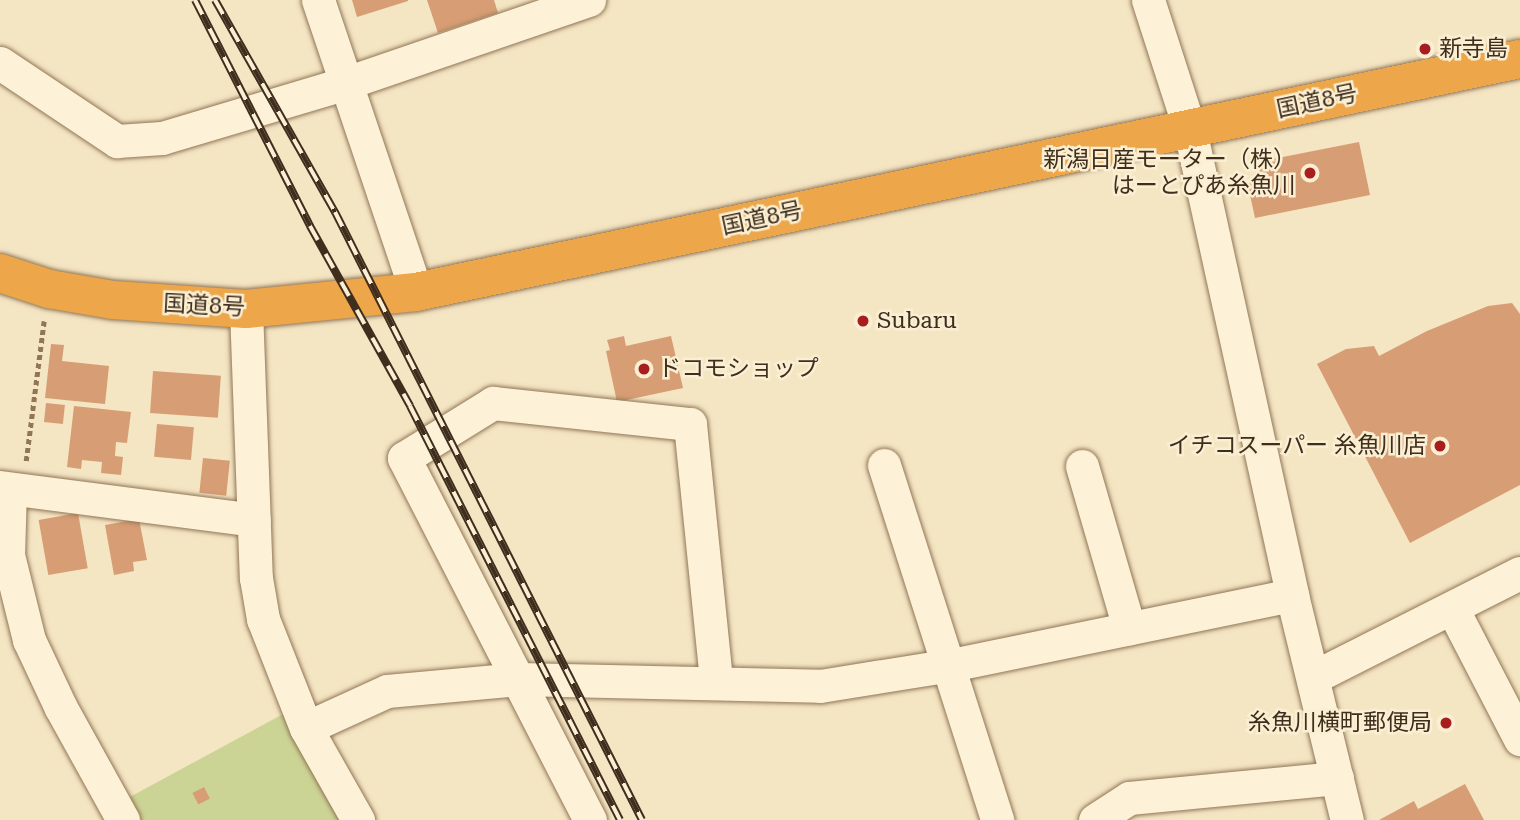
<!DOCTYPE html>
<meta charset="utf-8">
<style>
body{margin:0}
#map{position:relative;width:1520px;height:820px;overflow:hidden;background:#f4e5c3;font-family:"Roboto Serif","Noto Sans JP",serif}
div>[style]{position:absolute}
.green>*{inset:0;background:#ccd495}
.building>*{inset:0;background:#d79d74;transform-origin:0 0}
.path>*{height:4.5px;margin-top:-2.25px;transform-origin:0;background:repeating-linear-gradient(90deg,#917656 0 5px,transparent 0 8.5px)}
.roads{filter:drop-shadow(0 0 2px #917656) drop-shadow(0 0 2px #917656)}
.minor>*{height:33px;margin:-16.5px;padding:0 16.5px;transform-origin:16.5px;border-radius:16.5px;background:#fdf2d7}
.highway>*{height:38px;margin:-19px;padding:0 19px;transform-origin:19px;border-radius:19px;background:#eda649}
.rail>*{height:8px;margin-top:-4px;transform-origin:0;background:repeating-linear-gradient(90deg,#faefd3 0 16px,#3f2d1d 0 32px);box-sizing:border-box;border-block:2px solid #3f2d1d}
.dots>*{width:19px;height:19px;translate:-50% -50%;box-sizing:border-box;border:4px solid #faefd3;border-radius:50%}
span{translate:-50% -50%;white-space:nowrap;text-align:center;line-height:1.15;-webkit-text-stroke:5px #faefd3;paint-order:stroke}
.poi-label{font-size:23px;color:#3f2d1d}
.left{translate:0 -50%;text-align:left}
.right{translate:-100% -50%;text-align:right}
.street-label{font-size:23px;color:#3f2d1d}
</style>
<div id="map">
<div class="green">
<i style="clip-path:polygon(296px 707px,359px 820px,123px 820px,115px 805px)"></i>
</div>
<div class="building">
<i style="clip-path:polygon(352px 0,408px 0,408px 1px,357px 17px)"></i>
<i style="clip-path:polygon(427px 0,494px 0,498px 13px,438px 33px)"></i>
<i style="clip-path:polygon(1359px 142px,1370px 195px,1255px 218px,1248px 186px,1262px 161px)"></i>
<i style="clip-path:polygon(1512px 303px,1520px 314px,1520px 485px,1410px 543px,1317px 364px,1346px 349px,1374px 346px,1379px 356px,1427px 331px,1488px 306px)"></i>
<i style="clip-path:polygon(624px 336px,626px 346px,671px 336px,683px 388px,617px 402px,606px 351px,610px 350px,607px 340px)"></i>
<i style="clip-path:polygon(51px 344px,64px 345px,62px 361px,109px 366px,105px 404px,45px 398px)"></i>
<i style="left:153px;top:371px;width:68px;height:42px;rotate:4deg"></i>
<i style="left:46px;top:403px;width:19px;height:19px;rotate:6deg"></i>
<i style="clip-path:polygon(74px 406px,131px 412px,127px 443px,116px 442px,115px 456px,123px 457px,121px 475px,101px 473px,102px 462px,82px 460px,81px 469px,67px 467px)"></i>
<i style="left:157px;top:424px;width:37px;height:33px;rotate:5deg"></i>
<i style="left:203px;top:458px;width:27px;height:35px;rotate:6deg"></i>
<i style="left:78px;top:513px;width:56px;height:40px;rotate:80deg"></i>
<i style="clip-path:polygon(139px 519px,147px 560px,133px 562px,134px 571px,114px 575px,105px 525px)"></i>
<i style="clip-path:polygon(1465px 784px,1484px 820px,1379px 820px,1414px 801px,1418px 809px)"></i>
<i style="left:204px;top:787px;width:13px;height:13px;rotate:63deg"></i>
</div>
<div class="path">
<i style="left:26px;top:461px;width:141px;rotate:-82.7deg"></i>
</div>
<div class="roads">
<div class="minor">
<i style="left:318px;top:0;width:308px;rotate:71.4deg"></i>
<i style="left:1148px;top:0;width:137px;rotate:72.1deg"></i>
<i style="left:1190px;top:130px;width:476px;rotate:77.6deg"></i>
<i style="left:1292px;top:595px;width:232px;rotate:76.3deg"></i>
<i style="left:0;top:63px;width:141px;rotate:33.7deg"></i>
<i style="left:117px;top:141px;width:45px;rotate:-3.8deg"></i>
<i style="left:162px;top:138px;width:192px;rotate:-16.6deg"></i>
<i style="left:346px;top:83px;width:257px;rotate:-18.9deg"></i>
<i style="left:246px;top:309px;width:269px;rotate:87.9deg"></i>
<i style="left:256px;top:578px;width:42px;rotate:80.3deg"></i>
<i style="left:263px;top:619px;width:117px;rotate:68.5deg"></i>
<i style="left:306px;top:728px;width:106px;rotate:60.5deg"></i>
<i style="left:884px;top:465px;width:373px;rotate:72.3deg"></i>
<i style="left:1082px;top:466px;width:169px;rotate:73.8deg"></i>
<i style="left:0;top:487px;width:256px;rotate:7.4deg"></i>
<i style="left:10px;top:489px;width:66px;rotate:91.7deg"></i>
<i style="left:8px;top:555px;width:88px;rotate:76.1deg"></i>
<i style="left:29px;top:640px;width:75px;rotate:64.8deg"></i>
<i style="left:61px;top:708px;width:128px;rotate:61deg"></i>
<i style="left:1452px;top:608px;width:148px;rotate:62.6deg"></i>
<i style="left:1314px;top:677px;width:231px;rotate:-26.8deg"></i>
<i style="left:306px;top:728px;width:89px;rotate:-24.6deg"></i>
<i style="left:387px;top:691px;width:132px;rotate:-5.2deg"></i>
<i style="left:518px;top:679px;width:302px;rotate:1.3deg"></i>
<i style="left:820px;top:686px;width:133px;rotate:-9.1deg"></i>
<i style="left:951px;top:665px;width:348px;rotate:-11.6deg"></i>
<i style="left:590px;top:820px;width:407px;rotate:-117.2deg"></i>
<i style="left:404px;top:458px;width:105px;rotate:-31.7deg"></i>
<i style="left:493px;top:403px;width:198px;rotate:6.1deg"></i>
<i style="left:690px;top:424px;width:259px;rotate:84.2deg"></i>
<i style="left:1095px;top:820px;width:40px;rotate:-32.9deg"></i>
<i style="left:1129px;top:798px;width:209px;rotate:-5.5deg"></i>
</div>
<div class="highway">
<i style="left:0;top:273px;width:52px;rotate:18.1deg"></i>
<i style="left:49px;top:289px;width:65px;rotate:9.8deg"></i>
<i style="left:113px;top:300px;width:133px;rotate:3.9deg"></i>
<i style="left:246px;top:309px;width:171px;rotate:-5.7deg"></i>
<i style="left:416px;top:292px;width:1128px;rotate:-11.92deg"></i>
</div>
</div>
<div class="rail">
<i style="left:195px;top:0;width:254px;rotate:63deg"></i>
<i style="left:310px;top:226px;width:206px;rotate:60.9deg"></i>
<i style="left:410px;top:406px;width:464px;rotate:63.1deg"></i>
<i style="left:215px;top:0;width:244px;rotate:60.5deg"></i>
<i style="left:335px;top:212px;width:681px;rotate:63.21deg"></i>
</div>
<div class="dots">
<i style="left:1425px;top:49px;background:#a81e1f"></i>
<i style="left:1310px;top:173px;background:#a81e1f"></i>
<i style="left:863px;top:321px;background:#a81e1f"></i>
<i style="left:644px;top:369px;background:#a81e1f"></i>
<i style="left:1440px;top:446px;background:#a81e1f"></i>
<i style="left:1446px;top:723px;background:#a81e1f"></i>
</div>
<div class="poi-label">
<span class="left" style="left:1439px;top:49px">新寺島</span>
<span class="right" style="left:1296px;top:173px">新潟日産モーター（株）<br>はーとぴあ糸魚川</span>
<span class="left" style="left:877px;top:321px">Subaru</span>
<span class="left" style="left:658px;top:369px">ドコモショップ</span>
<span class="right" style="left:1426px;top:446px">イチコスーパー 糸魚川店</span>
<span class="right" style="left:1432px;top:723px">糸魚川横町郵便局</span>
</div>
<div class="street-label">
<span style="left:1317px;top:102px;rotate:-12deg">国道8号</span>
<span style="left:762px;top:219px;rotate:-12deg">国道8号</span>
<span style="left:204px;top:306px;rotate:3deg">国道8号</span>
</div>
</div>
